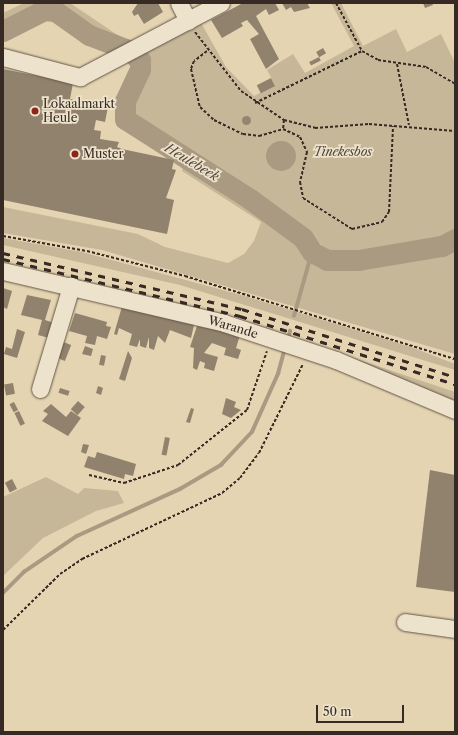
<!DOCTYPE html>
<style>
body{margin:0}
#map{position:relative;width:458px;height:735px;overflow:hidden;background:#e4d4b1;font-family:"Libre Caslon Text",serif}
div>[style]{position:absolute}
.green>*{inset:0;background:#c7b799}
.water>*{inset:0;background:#a99a81}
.round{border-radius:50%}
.stream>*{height:3.5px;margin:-1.75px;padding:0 1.75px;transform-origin:1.75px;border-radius:1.75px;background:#a99a81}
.river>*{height:21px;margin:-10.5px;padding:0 10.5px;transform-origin:10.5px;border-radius:10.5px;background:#a99a81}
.building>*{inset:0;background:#91826d;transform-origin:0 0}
.path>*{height:2px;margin-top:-1px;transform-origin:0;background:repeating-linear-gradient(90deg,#372923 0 3px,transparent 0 5px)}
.roads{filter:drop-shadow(0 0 1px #625446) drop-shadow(0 0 1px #625446)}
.minor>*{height:17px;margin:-8.5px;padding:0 8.5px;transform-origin:8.5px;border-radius:8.5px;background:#ede3cc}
.rail>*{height:3px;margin-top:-1.5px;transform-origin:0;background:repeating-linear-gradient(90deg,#372923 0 7px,transparent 0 14px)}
.trees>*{width:9px;height:9px;margin:-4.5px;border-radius:50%;background:#958570}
.dots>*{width:11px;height:11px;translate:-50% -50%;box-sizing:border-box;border:2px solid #ede3cc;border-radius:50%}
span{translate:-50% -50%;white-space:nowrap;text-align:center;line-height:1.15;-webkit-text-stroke:3.5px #ede3cc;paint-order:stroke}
.poi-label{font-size:12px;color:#372923}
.left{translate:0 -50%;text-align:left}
.park-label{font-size:12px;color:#54453b;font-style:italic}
.street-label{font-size:12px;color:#372923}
.water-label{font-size:13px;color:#594b3f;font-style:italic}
.frame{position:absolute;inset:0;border:4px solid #372923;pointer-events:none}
.scale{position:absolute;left:316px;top:705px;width:88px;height:18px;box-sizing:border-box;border:2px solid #372923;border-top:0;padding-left:5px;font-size:12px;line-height:14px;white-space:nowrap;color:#372923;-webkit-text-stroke:3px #ede3cc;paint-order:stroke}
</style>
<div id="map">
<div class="green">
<i style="clip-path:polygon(24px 3px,70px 3px,122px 38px,123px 44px,119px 52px,108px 51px,81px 42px,53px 19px,46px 19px,3px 38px,3px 13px)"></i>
<i style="clip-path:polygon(331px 3px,341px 3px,363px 46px,396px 29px,407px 52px,441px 34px,455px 63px,455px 235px,446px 241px,434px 243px,446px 256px,455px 248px,455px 354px,102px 250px,3px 233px,3px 207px,138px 234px,165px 247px,228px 263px,244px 254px,254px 241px,261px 222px,182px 171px,183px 163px,264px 215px,313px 254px,324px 247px,226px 177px,145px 129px,135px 122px,128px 107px,148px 66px,141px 54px,200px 21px,226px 67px,254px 96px,275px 85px,267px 70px,293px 54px,305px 73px,354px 46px)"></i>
<i style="clip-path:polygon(3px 238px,82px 252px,241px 295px,411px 347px,455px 364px,455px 370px,180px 285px,3px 245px)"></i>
<i style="clip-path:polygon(3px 265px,134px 293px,285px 335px,455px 392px,455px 404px,401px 382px)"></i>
<i style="clip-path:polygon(46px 477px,78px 494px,84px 488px,118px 491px,124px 503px,96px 511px,43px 538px,3px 576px,3px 497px)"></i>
</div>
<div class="water">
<i class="round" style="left:266px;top:141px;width:30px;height:30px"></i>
</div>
<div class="stream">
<i style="left:294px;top:316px;width:66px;rotate:-74.3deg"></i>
<i style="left:288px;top:340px;width:9px;rotate:-77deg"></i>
<i style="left:3px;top:593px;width:30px;rotate:-45deg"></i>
<i style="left:24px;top:572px;width:64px;rotate:-34.2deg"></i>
<i style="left:77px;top:536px;width:113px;rotate:-24.5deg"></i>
<i style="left:180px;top:489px;width:48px;rotate:-30.3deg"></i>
<i style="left:221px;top:465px;width:45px;rotate:-46.8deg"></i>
<i style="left:252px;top:432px;width:64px;rotate:-65.9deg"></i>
<i style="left:278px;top:374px;width:27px;rotate:-75deg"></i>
</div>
<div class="river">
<i style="left:3px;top:31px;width:46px;rotate:-27.1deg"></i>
<i style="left:44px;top:10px;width:11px;rotate:5deg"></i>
<i style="left:55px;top:11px;width:42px;rotate:35.2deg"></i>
<i style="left:89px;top:35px;width:42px;rotate:21deg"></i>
<i style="left:128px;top:50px;width:16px;rotate:40deg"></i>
<i style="left:140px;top:60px;width:9px;rotate:90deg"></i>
<i style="left:140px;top:69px;width:35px;rotate:115deg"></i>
<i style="left:125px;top:101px;width:18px;rotate:90deg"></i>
<i style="left:125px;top:119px;width:148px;rotate:32.6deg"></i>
<i style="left:250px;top:199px;width:66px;rotate:36.3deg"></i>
<i style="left:303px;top:238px;width:17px;rotate:57deg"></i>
<i style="left:312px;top:252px;width:17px;rotate:28deg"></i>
<i style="left:327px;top:260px;width:31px"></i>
<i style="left:358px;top:260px;width:85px;rotate:-9.5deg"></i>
<i style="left:442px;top:246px;width:15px;rotate:-28deg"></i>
</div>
<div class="building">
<i style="clip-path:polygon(138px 3px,158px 3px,163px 12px,144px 24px,138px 14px,134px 16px,132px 12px)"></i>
<i style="clip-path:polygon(243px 3px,275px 3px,279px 10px,269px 15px,266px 9px,256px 16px,279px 59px,266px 69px,250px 39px,259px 34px,247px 20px,241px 23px,243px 26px,222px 38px,211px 20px)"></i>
<i style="clip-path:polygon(282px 3px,307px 3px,310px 8px,294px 12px,291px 7px,286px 10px)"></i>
<i style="clip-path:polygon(423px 3px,432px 3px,433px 5px,425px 8px)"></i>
<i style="left:323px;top:48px;width:6px;height:8px;rotate:59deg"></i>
<i style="left:319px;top:57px;width:4px;height:11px;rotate:63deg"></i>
<i style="clip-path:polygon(3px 69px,73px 83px,70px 99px,79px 101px,78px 107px,85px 109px,86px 102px,108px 107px,105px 122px,96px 120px,94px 130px,101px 131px,100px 139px,119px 142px,117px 147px,122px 149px,174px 160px,172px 169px,176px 170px,166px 198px,174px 200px,167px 234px,3px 200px)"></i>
<i style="left:271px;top:78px;width:9px;height:16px;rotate:63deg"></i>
<i style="clip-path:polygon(3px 288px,12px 291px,7px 309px,3px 307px)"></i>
<i style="clip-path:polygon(27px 295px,51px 300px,45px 320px,54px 323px,49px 338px,38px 335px,42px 320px,21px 315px)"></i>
<i style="clip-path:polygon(123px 303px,195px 321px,191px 338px,170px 330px,165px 343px,158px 336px,154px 350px,149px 348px,149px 337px,146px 348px,140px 346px,140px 339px,137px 347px,129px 345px,132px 334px,119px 328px,117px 335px,114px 334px)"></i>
<i style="clip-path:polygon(75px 313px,107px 322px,106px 326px,111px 327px,107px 339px,97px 336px,95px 345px,85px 343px,87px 336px,69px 331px)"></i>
<i style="clip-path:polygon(197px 326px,240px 335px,236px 348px,241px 350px,238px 359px,224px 355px,226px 348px,212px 343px,204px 353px,218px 357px,214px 371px,204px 368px,205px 363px,200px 361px,197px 370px,193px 368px,194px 348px,190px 347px)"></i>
<i style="clip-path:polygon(17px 329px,25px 332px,17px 358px,4px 354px,6px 347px,12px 349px)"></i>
<i style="left:61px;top:341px;width:11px;height:17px;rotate:22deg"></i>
<i style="clip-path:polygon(85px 346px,93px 349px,91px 356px,82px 354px)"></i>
<i style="clip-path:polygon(128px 351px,132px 358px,125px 381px,119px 379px)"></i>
<i style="left:101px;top:355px;width:5px;height:10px;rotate:11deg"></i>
<i style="left:13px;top:383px;width:11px;height:9px;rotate:80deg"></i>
<i style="clip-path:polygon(98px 386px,103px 388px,101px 395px,96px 393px)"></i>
<i style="left:60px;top:388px;width:10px;height:5px;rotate:17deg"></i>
<i style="clip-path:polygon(226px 398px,236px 402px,234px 407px,241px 410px,231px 418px,222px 414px)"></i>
<i style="left:78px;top:401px;width:9px;height:11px;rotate:41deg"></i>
<i style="left:14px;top:402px;width:9px;height:5px;rotate:63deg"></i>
<i style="clip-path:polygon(51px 404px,66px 417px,71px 411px,81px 418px,68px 436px,42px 421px,48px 414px,43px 411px)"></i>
<i style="clip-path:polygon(191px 408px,194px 409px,190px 423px,186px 422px)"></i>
<i style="left:19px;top:411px;width:14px;height:5px;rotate:65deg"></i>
<i style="left:165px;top:437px;width:5px;height:18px;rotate:11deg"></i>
<i style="clip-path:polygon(83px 444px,89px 445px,86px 454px,81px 452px)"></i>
<i style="clip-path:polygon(97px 452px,136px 464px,133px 476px,125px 474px,124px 479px,84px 467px,88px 456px,95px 458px)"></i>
<i style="clip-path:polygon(430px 470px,455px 475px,455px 592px,416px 587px)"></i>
<i style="left:12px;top:479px;width:11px;height:8px;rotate:63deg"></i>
</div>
<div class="path">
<i style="left:336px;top:3px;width:55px;rotate:61.6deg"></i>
<i style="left:362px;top:51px;width:18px;rotate:29deg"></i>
<i style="left:378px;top:60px;width:49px;rotate:8.3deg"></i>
<i style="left:426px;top:67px;width:34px;rotate:30deg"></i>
<i style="left:195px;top:32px;width:75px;rotate:52.1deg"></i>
<i style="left:241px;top:91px;width:52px;rotate:34deg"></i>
<i style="left:284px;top:120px;width:32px;rotate:14deg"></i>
<i style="left:315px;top:128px;width:54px;rotate:-4.2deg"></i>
<i style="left:369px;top:124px;width:86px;rotate:4.7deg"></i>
<i style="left:207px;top:51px;width:16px;rotate:142deg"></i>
<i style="left:194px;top:61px;width:9px;rotate:111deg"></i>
<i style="left:191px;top:69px;width:39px;rotate:77deg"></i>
<i style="left:200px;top:107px;width:19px;rotate:43deg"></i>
<i style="left:214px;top:120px;width:32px;rotate:26deg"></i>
<i style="left:243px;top:134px;width:16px;rotate:7deg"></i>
<i style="left:259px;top:136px;width:25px;rotate:-16deg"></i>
<i style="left:397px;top:64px;width:62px;rotate:78.9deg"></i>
<i style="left:255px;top:103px;width:119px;rotate:-25.9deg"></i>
<i style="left:284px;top:120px;width:9px;rotate:96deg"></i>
<i style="left:283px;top:129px;width:19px;rotate:25deg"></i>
<i style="left:300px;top:137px;width:17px;rotate:65deg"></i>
<i style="left:307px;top:152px;width:31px;rotate:103deg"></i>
<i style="left:300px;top:182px;width:16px;rotate:79deg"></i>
<i style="left:303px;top:198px;width:58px;rotate:32.3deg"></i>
<i style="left:352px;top:229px;width:31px;rotate:-13deg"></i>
<i style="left:382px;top:222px;width:12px;rotate:-55deg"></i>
<i style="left:389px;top:212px;width:86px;rotate:-87.3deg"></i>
<i style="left:3px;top:236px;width:85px;rotate:10.1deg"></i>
<i style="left:87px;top:251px;width:101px;rotate:14.3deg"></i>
<i style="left:185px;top:276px;width:282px;rotate:17.1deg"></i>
<i style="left:89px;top:475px;width:36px;rotate:13deg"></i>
<i style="left:124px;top:483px;width:57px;rotate:-18.4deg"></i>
<i style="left:178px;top:465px;width:88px;rotate:-38.6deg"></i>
<i style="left:247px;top:410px;width:62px;rotate:-71.3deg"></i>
<i style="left:3px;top:630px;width:80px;rotate:-44.5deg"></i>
<i style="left:60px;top:574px;width:27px;rotate:-34deg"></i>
<i style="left:82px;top:559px;width:155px;rotate:-25.2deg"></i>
<i style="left:222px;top:493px;width:23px;rotate:-40deg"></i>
<i style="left:240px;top:478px;width:31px;rotate:-53deg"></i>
<i style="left:259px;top:453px;width:99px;rotate:-63.7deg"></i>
</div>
<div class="roads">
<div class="minor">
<i style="left:179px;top:3px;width:20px;rotate:63deg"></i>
<i style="left:3px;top:57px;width:80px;rotate:14.6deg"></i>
<i style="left:80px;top:77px;width:159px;rotate:-27.7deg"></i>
<i style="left:3px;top:271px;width:227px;rotate:13.2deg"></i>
<i style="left:224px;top:323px;width:118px;rotate:18.3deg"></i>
<i style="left:336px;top:360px;width:129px;rotate:22.8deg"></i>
<i style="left:40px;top:389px;width:108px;rotate:-73.2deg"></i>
<i style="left:405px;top:622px;width:50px;rotate:8deg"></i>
</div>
</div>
<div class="rail">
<i style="left:3px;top:253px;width:245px;rotate:13.2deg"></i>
<i style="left:242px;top:309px;width:224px;rotate:17.7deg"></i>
<i style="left:3px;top:259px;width:244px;rotate:13.5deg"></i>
<i style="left:240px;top:316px;width:225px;rotate:17.6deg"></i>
</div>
<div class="trees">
<i style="left:246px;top:120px"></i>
</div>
<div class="dots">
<i style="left:35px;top:111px;background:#8f2418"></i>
<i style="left:75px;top:154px;background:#8f2418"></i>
</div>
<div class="poi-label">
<span class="left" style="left:43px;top:111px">Lokaalmarkt<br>Heule</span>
<span class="left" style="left:83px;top:154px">Muster</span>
</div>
<div class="park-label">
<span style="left:343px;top:152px">Tinekesbos</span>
</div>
<div class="street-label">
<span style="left:233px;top:327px;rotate:17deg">Warande</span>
</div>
<div class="water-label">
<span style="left:192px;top:162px;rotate:31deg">Heulebeek</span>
</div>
<div class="frame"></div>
<div class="scale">50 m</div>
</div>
